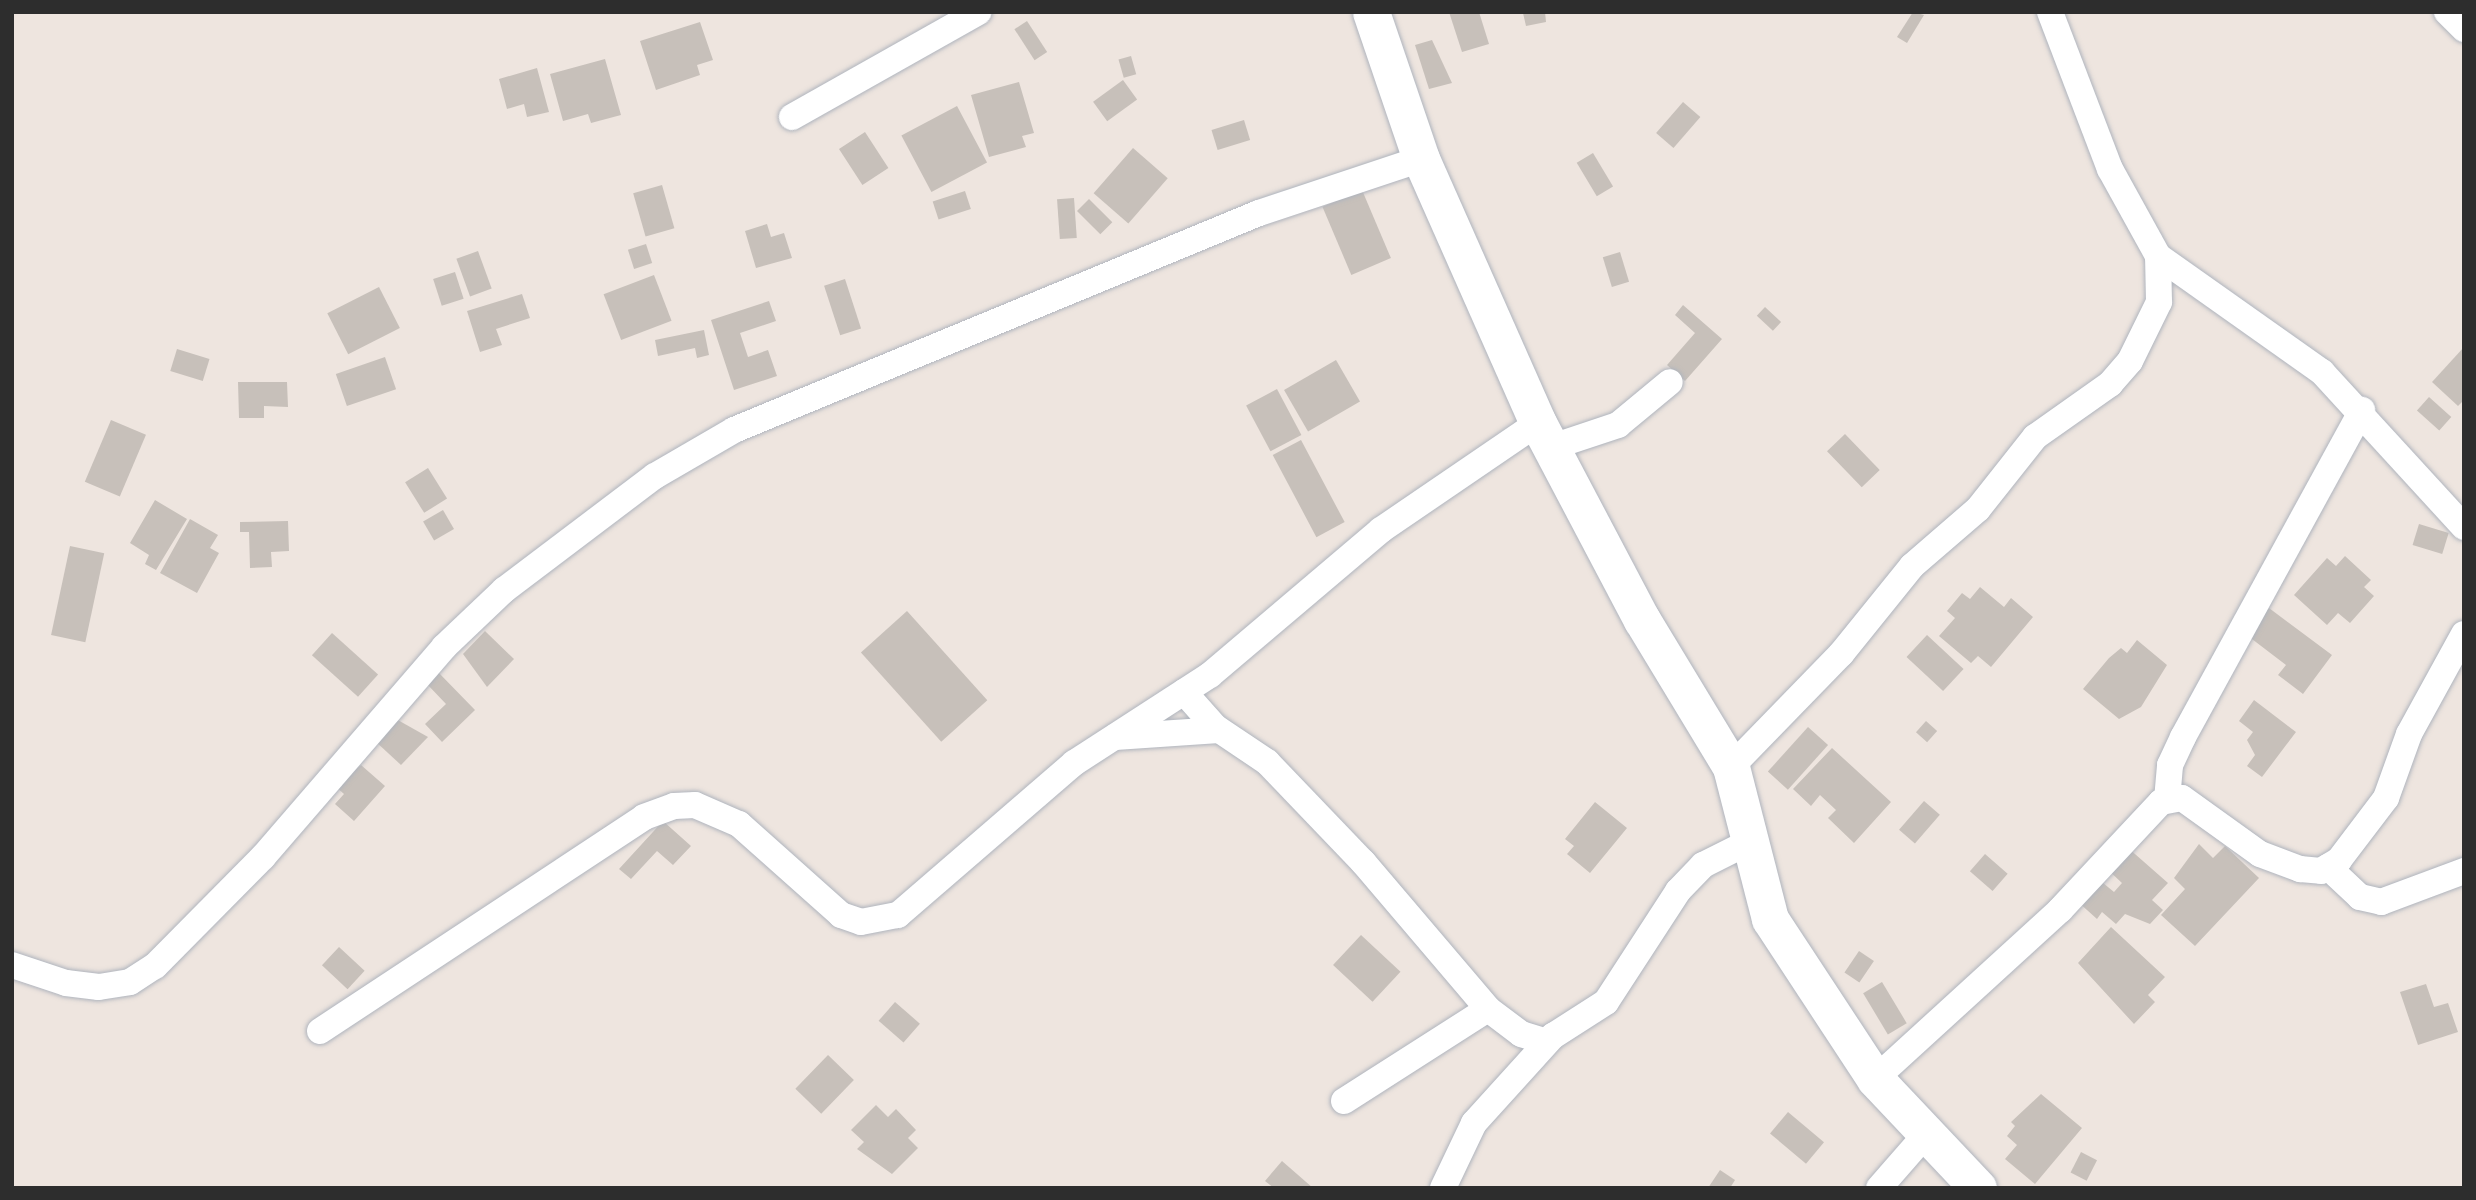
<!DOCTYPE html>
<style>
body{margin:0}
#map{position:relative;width:2476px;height:1200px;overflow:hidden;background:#eee5df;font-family:Helvetica,sans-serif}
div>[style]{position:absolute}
.building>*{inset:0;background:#c7c0ba;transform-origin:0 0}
.roads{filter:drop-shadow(0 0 2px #afb4bd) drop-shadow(0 0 2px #afb4bd)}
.street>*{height:26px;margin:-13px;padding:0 13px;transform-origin:13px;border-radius:13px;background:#fff}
.secondary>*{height:37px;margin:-18.5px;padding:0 18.5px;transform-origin:18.5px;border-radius:18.5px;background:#fff}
span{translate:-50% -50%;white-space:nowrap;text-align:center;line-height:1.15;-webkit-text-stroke:5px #fff;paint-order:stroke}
.frame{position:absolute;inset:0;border:14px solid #2d2d2d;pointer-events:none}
</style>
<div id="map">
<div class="building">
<i style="clip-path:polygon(1449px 12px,1479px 12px,1489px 44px,1462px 52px)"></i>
<i style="clip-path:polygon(1545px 12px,1546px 22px,1526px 26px,1523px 13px)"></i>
<i style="clip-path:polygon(1913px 12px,1924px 15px,1907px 43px,1897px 37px)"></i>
<i style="left:1027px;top:21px;width:37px;height:15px;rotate:57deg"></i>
<i style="clip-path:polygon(700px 22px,713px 60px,697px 65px,700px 75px,656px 90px,640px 41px)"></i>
<i style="clip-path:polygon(1432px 40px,1452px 83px,1429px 89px,1415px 45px)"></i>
<i style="left:1131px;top:56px;width:19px;height:13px;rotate:74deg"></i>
<i style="clip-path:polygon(605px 59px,621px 115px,591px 123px,588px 114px,563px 121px,550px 74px)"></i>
<i style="clip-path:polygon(537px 68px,549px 112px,527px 117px,524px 104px,507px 109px,499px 79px)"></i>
<i style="left:1123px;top:80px;width:24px;height:37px;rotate:54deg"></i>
<i style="clip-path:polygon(1019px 82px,1034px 133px,1022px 136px,1026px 147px,989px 157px,971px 95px)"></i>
<i style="left:1683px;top:102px;width:23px;height:41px;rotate:41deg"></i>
<i style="left:957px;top:106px;width:64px;height:63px;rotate:62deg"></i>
<i style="left:1244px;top:120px;width:21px;height:34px;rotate:73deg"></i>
<i style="left:865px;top:132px;width:43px;height:31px;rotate:57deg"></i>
<i style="left:1133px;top:148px;width:46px;height:60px;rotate:41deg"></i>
<i style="left:1593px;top:153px;width:39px;height:19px;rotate:59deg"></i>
<i style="left:662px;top:185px;width:45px;height:30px;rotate:74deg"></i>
<i style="left:1362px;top:190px;width:74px;height:43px;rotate:67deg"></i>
<i style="left:965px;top:191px;width:19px;height:34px;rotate:72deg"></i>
<i style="left:1074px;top:198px;width:40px;height:17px;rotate:86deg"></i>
<i style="left:1089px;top:199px;width:33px;height:17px;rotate:45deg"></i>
<i style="clip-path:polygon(767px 224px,771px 237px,784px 233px,792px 258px,756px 268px,745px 231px)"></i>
<i style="left:646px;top:244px;width:20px;height:19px;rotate:72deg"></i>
<i style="left:478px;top:251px;width:40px;height:23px;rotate:70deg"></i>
<i style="left:1620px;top:252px;width:31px;height:18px;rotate:73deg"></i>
<i style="left:455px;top:272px;width:28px;height:23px;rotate:72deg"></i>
<i style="left:654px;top:275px;width:49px;height:54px;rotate:69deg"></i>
<i style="left:845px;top:279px;width:52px;height:22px;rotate:72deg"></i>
<i style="left:379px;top:287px;width:46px;height:58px;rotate:63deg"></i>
<i style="clip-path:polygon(522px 294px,530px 318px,496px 329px,502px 345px,480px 352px,467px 311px)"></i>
<i style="clip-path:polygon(769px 301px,776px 321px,740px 333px,748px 357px,768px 350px,777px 376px,734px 390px,711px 320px)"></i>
<i style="clip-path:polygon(1683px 305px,1722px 339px,1685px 381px,1667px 365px,1695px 333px,1675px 315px)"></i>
<i style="left:1765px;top:307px;width:22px;height:12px;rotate:43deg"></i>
<i style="clip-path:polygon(704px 330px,709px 355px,697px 358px,695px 348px,658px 356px,655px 340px)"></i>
<i style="clip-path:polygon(2464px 347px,2464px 400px,2458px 406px,2432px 382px)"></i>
<i style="left:177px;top:349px;width:34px;height:23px;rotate:17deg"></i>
<i style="left:385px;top:357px;width:34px;height:52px;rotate:71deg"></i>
<i style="left:1336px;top:360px;width:48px;height:60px;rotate:60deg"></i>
<i style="clip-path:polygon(238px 382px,287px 382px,288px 407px,264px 406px,264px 418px,239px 418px)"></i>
<i style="left:1277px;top:389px;width:52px;height:35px;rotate:62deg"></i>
<i style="left:2429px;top:397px;width:30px;height:18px;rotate:42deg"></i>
<i style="left:111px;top:420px;width:38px;height:67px;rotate:23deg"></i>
<i style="left:1845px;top:434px;width:50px;height:25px;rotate:46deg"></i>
<i style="left:1301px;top:440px;width:93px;height:32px;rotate:62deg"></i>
<i style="left:428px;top:468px;width:36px;height:27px;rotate:58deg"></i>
<i style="clip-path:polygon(155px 500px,187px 519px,156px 570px,145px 564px,149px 555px,130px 543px)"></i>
<i style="left:443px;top:510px;width:22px;height:23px;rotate:60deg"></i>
<i style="clip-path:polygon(190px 519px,218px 535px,210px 548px,219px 553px,197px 593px,160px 573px)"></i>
<i style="clip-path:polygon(288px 521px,289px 551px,271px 552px,272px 567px,250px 568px,249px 532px,240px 532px,240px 522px)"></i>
<i style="left:2419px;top:524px;width:31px;height:22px;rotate:17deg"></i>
<i style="left:70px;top:546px;width:35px;height:91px;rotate:12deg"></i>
<i style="clip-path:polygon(2345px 556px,2371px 580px,2364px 587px,2374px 596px,2350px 623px,2338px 613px,2327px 625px,2294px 595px,2327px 558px,2336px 566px)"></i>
<i style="clip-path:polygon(1980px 587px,2004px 607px,2011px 598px,2033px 617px,1991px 667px,1978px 656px,1971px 663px,1939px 636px,1955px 618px,1947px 611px,1962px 593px,1970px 599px)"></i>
<i style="clip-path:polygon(2269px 608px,2332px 655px,2303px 694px,2278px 675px,2286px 665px,2248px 636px)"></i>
<i style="left:907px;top:611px;width:120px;height:62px;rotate:48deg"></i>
<i style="clip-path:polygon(485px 631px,514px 659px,487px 687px,463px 654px)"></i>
<i style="left:332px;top:633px;width:62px;height:30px;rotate:42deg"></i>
<i style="left:1927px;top:635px;width:50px;height:30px;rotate:43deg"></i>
<i style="clip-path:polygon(2137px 640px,2167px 665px,2141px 707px,2119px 719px,2083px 689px,2109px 658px,2121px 648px,2127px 653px)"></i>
<i style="clip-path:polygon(438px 672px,475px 710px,442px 742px,425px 724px,446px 704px,426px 683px)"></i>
<i style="clip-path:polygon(2254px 700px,2296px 732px,2262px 777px,2247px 766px,2255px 755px,2247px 740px,2253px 732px,2239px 721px)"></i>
<i style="clip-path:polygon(396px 719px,428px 737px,401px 765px,375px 741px)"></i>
<i style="left:1926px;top:721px;width:15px;height:15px;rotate:42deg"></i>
<i style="left:1808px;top:727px;width:27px;height:60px;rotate:42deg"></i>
<i style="clip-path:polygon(1832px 748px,1891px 802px,1854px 843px,1828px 818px,1836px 810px,1820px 795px,1811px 806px,1793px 789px)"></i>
<i style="clip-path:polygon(361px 765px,385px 786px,354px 821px,335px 804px,344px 794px,335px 786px)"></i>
<i style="left:1924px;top:801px;width:21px;height:38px;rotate:41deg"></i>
<i style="clip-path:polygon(1595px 802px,1627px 828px,1590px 873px,1567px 854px,1574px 846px,1565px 839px)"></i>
<i style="clip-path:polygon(663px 821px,691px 846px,673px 865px,657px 851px,631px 879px,619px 869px)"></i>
<i style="clip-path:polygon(2199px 844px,2213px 858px,2225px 846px,2259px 878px,2195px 946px,2161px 915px,2185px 889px,2174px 878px)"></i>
<i style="clip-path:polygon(2127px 847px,2168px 883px,2152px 900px,2163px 910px,2150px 924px,2125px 914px,2116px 924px,2102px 912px,2097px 919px,2077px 901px,2097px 878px,2114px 892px,2122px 883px,2107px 869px)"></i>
<i style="left:1985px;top:854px;width:30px;height:23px;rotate:41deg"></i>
<i style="clip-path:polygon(2111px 927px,2165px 977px,2148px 995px,2155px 1002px,2134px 1024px,2078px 963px)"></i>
<i style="left:1361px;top:935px;width:54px;height:41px;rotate:43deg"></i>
<i style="left:339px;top:947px;width:35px;height:25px;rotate:43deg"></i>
<i style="left:1859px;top:951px;width:18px;height:26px;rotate:34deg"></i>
<i style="left:1882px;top:982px;width:48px;height:22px;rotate:59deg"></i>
<i style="clip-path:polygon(2426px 984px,2434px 1007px,2448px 1003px,2458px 1032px,2418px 1045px,2400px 992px)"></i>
<i style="left:895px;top:1002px;width:33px;height:25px;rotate:41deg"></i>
<i style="left:828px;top:1055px;width:36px;height:47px;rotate:44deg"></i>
<i style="clip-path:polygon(2041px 1094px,2082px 1128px,2035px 1184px,2005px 1159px,2017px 1145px,2007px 1136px,2015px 1126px,2011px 1122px)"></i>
<i style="clip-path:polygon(876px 1105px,888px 1117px,896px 1109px,916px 1130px,908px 1138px,918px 1148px,892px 1174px,857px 1149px,864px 1142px,851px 1130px)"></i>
<i style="left:1788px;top:1112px;width:47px;height:28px;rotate:40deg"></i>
<i style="left:2081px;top:1152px;width:18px;height:23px;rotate:27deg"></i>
<i style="clip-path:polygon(1282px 1161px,1313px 1188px,1274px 1188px,1265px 1181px)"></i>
<i style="clip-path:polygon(1720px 1170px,1735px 1180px,1730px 1188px,1708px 1188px)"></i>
</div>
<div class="roads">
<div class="street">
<i style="left:2050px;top:12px;width:168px;rotate:69.1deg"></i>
<i style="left:2110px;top:169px;width:99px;rotate:61.1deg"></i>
<i style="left:2158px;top:256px;width:201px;rotate:35.3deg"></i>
<i style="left:2322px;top:372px;width:210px;rotate:47.5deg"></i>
<i style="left:2447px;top:12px;width:24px;rotate:45deg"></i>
<i style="left:792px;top:117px;width:214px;rotate:-29.4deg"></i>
<i style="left:1552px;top:447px;width:70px;rotate:-18.4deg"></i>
<i style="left:1618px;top:425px;width:67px;rotate:-39.6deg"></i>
<i style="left:1184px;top:692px;width:47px;rotate:48.5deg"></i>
<i style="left:1215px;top:727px;width:63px;rotate:33.9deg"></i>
<i style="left:1267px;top:762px;width:139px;rotate:46.2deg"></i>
<i style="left:1363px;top:862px;width:193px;rotate:49.6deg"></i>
<i style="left:1488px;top:1009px;width:41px;rotate:37.1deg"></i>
<i style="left:1521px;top:1034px;width:27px;rotate:17deg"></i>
<i style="left:1115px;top:737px;width:104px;rotate:-3.9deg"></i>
<i style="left:1731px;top:767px;width:158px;rotate:-45.8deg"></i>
<i style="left:1841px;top:654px;width:113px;rotate:-51.1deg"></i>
<i style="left:1912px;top:566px;width:87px;rotate:-40.8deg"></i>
<i style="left:1978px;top:509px;width:92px;rotate:-51.6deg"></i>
<i style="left:2035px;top:437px;width:92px;rotate:-35.2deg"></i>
<i style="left:2110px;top:384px;width:30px;rotate:-49deg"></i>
<i style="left:2130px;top:361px;width:66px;rotate:-63.8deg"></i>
<i style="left:2159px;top:302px;width:46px;rotate:-91.2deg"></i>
<i style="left:2167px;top:800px;width:35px;rotate:-85deg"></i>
<i style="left:2170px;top:765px;width:31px;rotate:-65deg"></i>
<i style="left:2183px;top:737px;width:373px;rotate:-61.3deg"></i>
<i style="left:2328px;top:867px;width:44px;rotate:43.2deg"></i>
<i style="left:2360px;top:897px;width:22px;rotate:13deg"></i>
<i style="left:2381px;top:902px;width:89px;rotate:-20.5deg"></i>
<i style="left:12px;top:965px;width:57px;rotate:18.4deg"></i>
<i style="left:66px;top:983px;width:33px;rotate:7deg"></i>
<i style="left:99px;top:987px;width:31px;rotate:-9deg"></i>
<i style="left:130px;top:982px;width:30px;rotate:-33deg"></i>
<i style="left:155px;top:966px;width:153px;rotate:-45.3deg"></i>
<i style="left:263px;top:857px;width:277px;rotate:-49.2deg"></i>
<i style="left:444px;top:647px;width:83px;rotate:-43.5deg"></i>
<i style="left:504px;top:590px;width:189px;rotate:-37.1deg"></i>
<i style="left:655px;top:476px;width:91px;rotate:-30.2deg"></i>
<i style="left:734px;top:430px;width:568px;rotate:-22.46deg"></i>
<i style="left:1259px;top:213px;width:171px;rotate:-18.4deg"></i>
<i style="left:320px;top:1031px;width:388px;rotate:-33.4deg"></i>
<i style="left:644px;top:817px;width:32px;rotate:-20deg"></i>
<i style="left:674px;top:806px;width:21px;rotate:-3deg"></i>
<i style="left:695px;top:805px;width:48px;rotate:23.4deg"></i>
<i style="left:739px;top:824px;width:137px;rotate:41.7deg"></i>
<i style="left:841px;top:915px;width:21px;rotate:19deg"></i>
<i style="left:861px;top:922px;width:38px;rotate:-11deg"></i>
<i style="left:898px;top:915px;width:233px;rotate:-40.8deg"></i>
<i style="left:1074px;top:763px;width:162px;rotate:-32.9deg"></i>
<i style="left:1210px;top:675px;width:224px;rotate:-40.3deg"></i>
<i style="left:1381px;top:530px;width:190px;rotate:-34.3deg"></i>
<i style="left:1875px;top:1079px;width:251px;rotate:-42.4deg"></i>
<i style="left:2060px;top:910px;width:148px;rotate:-46.9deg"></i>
<i style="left:2161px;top:802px;width:21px;rotate:-11deg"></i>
<i style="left:2182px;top:798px;width:96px;rotate:35.7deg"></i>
<i style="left:2260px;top:854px;width:43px;rotate:20.6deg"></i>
<i style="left:2300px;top:869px;width:21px;rotate:5deg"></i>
<i style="left:2321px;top:871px;width:21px;rotate:-31deg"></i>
<i style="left:2339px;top:860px;width:78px;rotate:-52.8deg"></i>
<i style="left:2386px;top:798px;width:68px;rotate:-70.2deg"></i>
<i style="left:2409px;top:734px;width:114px;rotate:-61.2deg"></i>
<i style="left:1344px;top:1101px;width:171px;rotate:-32.6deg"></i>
<i style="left:1443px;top:1188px;width:72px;rotate:-64.5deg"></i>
<i style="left:1474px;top:1123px;width:118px;rotate:-47.8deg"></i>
<i style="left:1553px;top:1036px;width:63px;rotate:-32.7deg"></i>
<i style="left:1606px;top:1002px;width:132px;rotate:-57deg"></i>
<i style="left:1678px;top:891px;width:36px;rotate:-46deg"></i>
<i style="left:1703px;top:865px;width:54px;rotate:-26.6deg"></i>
<i style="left:1879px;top:1188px;width:73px;rotate:-48.9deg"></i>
</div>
<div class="secondary">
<i style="left:1371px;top:12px;width:155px;rotate:71.2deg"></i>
<i style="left:1421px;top:159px;width:289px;rotate:66.1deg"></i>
<i style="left:1538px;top:423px;width:223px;rotate:62.2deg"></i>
<i style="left:1642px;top:620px;width:172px;rotate:58.8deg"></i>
<i style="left:1731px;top:767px;width:157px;rotate:75.6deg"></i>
<i style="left:1770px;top:919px;width:191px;rotate:56.7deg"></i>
<i style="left:1875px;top:1079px;width:150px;rotate:46.6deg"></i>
</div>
</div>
<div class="frame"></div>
</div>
